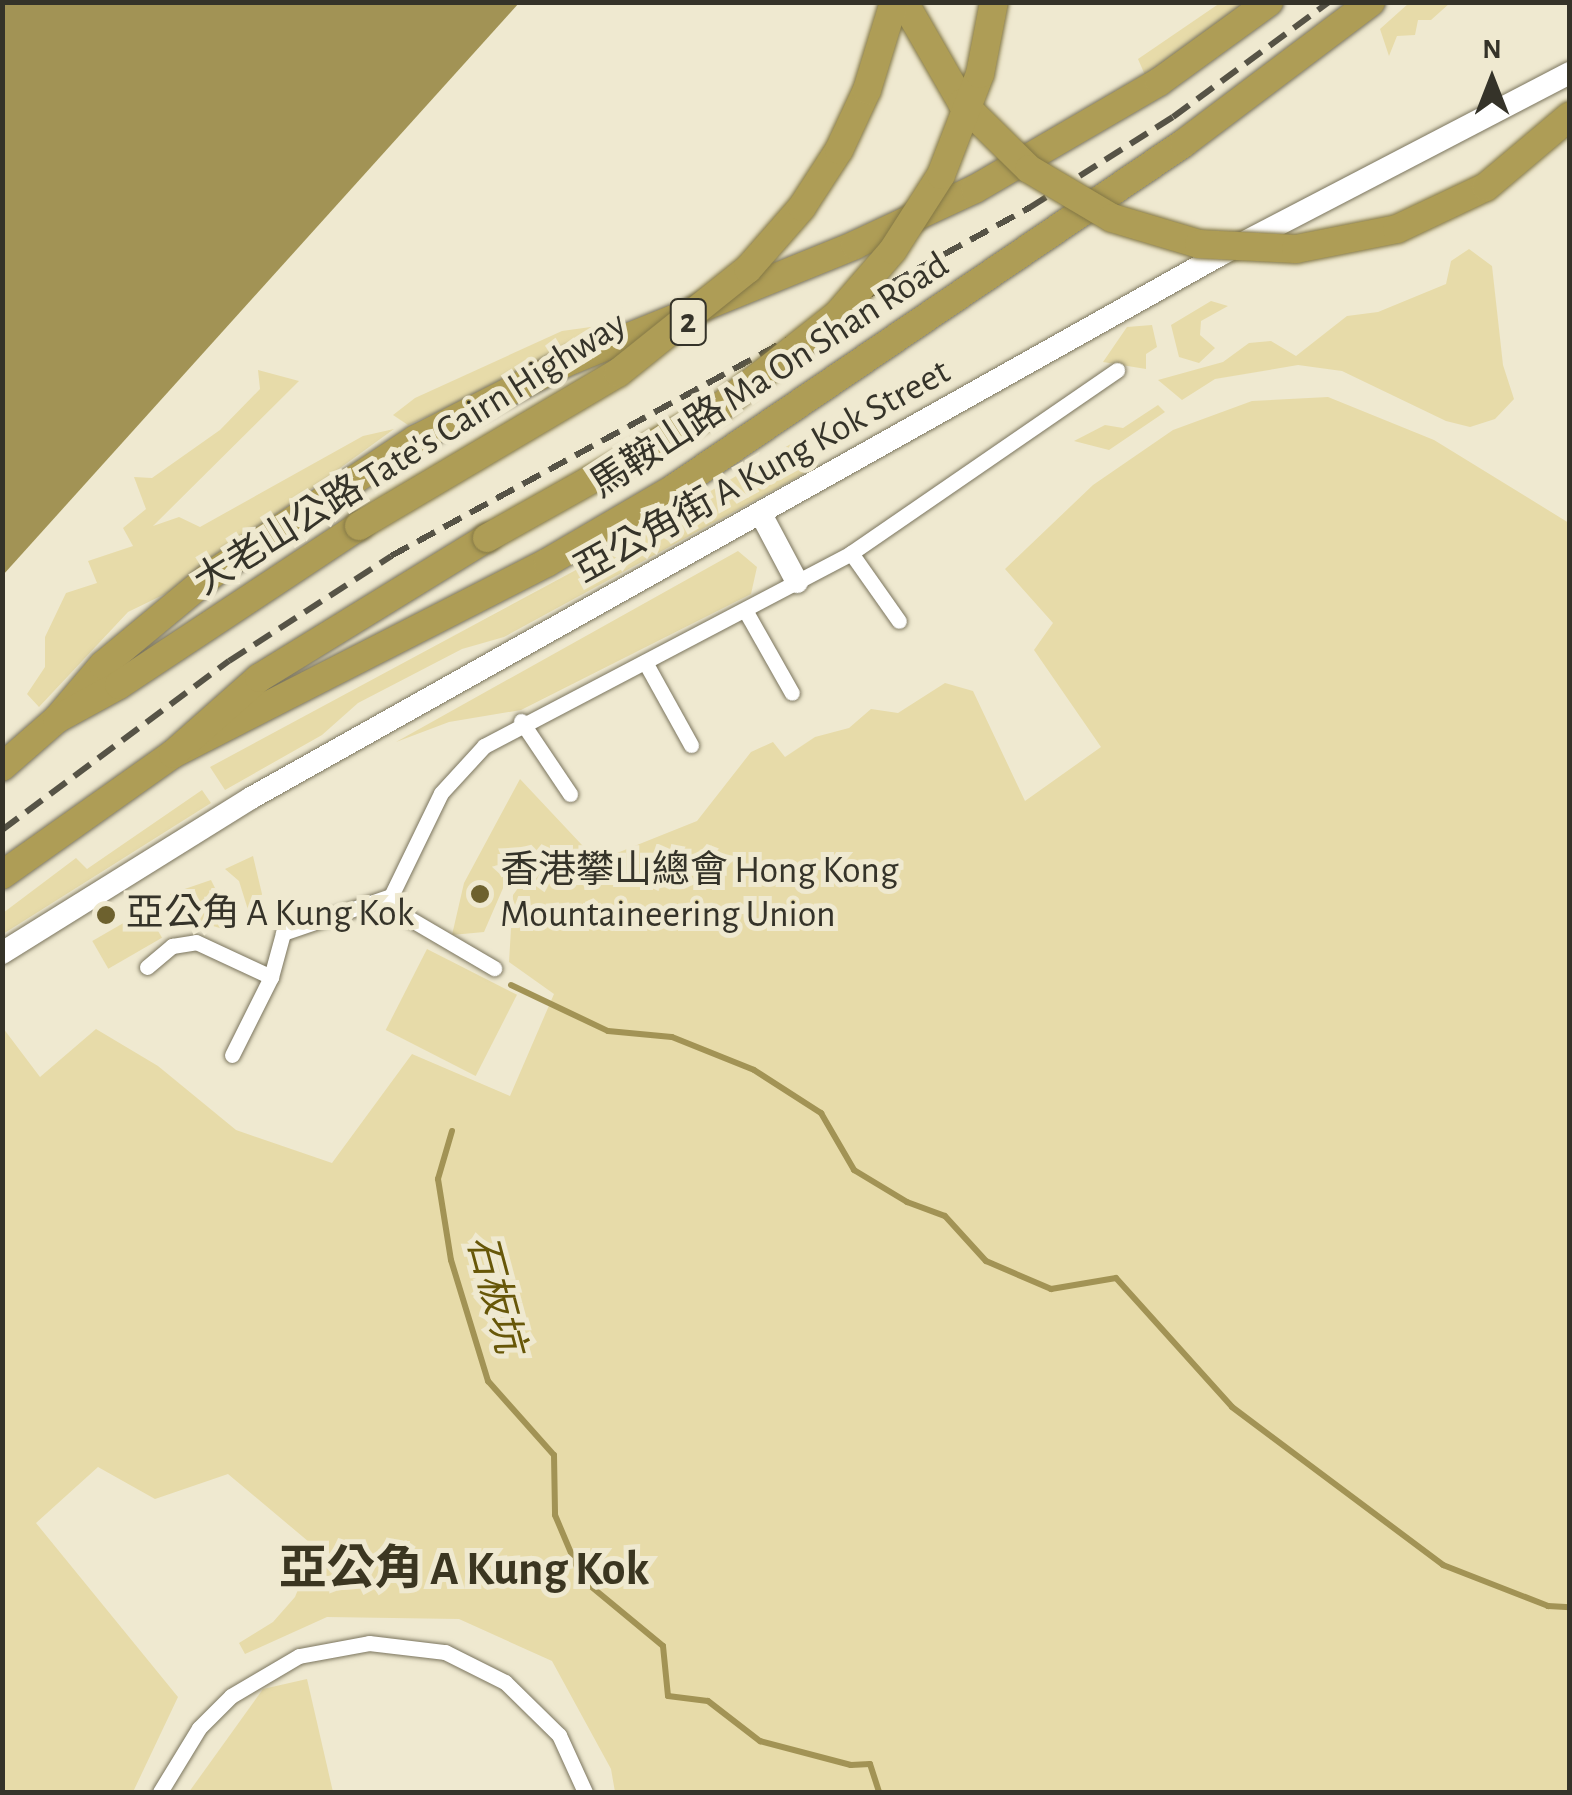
<!DOCTYPE html>
<meta charset="utf-8">
<style>
body{margin:0}
#map{position:relative;width:1572px;height:1795px;overflow:hidden;background:#efe9d0;font-family:"Alegreya Sans","Noto Sans TC",sans-serif}
div>[style]{position:absolute}
.green>*{inset:0;background:#e7dba9;transform-origin:0 0}
.water>*{inset:0;background:#a29355}
.stream>*{height:6px;margin:-3px;padding:0 3px;transform-origin:3px;border-radius:3px;background:#a29355}
.roads{filter:drop-shadow(0 0 2px #7b755e) drop-shadow(0 0 2px #7b755e)}
.minor>*{height:15px;margin:-7.5px;padding:0 7.5px;transform-origin:7.5px;border-radius:7.5px;background:#fff}
.secondary>*{height:22px;margin:-11px;padding:0 11px;transform-origin:11px;border-radius:11px;background:#fff}
.motorway>*{height:28px;margin:-14px;padding:0 14px;transform-origin:14px;border-radius:14px;background:#ae9d56}
.rail>*{height:6px;margin-top:-3px;transform-origin:0;background:repeating-linear-gradient(90deg,#565346 0 20px,transparent 0 30px)}
.bridges{filter:drop-shadow(0 0 2px #847846) drop-shadow(0 0 2px #847846)}
.motorway-bridge>*{height:28px;margin:-14px;padding:0 14px;transform-origin:14px;border-radius:14px;background:#ae9d56}
.dots>*{width:28px;height:28px;translate:-50% -50%;box-sizing:border-box;border:5px solid #efe9d0;border-radius:50%}
span{translate:-50% -50%;white-space:nowrap;text-align:center;line-height:1.15;-webkit-text-stroke:10px #efe9d0;paint-order:stroke}
.shield-label span{padding:2px 8px;background:#efe9d0;border:2px solid;border-radius:8px;-webkit-text-stroke-width:0}
.shield-label{font-size:35px;color:#353329;font-weight:700}
.street-label{font-size:38px;color:#353329}
.poi-label{font-size:38px;color:#353329}
.left{translate:0 -50%;text-align:left}
.water-label{font-size:40px;color:#675708;font-style:italic}
.district-label{font-size:48px;color:#3b3621;font-weight:700}
.frame{position:absolute;inset:0;border:5px solid #353329;pointer-events:none}
.north{position:absolute;left:1442px;top:30px;width:100px;height:100px;-webkit-text-stroke:8px #efe9d0;paint-order:stroke;rotate:0deg;font-size:28px;font-weight:700;line-height:40px;text-align:center;color:#353329}
.north::after{content:'';display:block;margin:auto;width:35px;height:45px;background:#353329;clip-path:polygon(50% 0,100% 100%,50% 72%,0 100%)}
</style>
<div id="map">
<div class="green">
<i style="clip-path:polygon(1220px 3px,1256px 3px,1145px 75px,1138px 59px)"></i>
<i style="clip-path:polygon(1409px 3px,1450px 3px,1431px 20px,1418px 20px,1415px 35px,1397px 36px,1389px 56px,1380px 29px)"></i>
<i style="clip-path:polygon(1469px 249px,1492px 266px,1503px 365px,1514px 399px,1495px 419px,1470px 427px,1446px 421px,1342px 371px,1298px 365px,1215px 379px,1182px 400px,1158px 380px,1223px 362px,1249px 343px,1271px 341px,1296px 356px,1347px 316px,1378px 312px,1446px 284px,1451px 261px)"></i>
<i style="clip-path:polygon(1211px 301px,1228px 306px,1201px 321px,1200px 335px,1215px 348px,1199px 363px,1179px 357px,1171px 325px)"></i>
<i style="clip-path:polygon(1152px 325px,1157px 347px,1146px 354px,1146px 369px,1103px 362px,1127px 327px)"></i>
<i style="clip-path:polygon(598px 326px,613px 334px,408px 425px,393px 415px,415px 398px,562px 331px)"></i>
<i style="clip-path:polygon(258px 370px,299px 381px,153px 526px,179px 517px,200px 527px,363px 436px,394px 429px,169px 592px,128px 612px,39px 707px,27px 694px,45px 667px,45px 637px,66px 593px,97px 583px,88px 561px,133px 546px,123px 528px,146px 509px,134px 477px,152px 478px,220px 430px,260px 389px)"></i>
<i style="clip-path:polygon(1328px 397px,1434px 440px,1569px 523px,1569px 1792px,615px 1792px,611px 1769px,552px 1661px,459px 1619px,327px 1617px,245px 1654px,239px 1643px,273px 1622px,295px 1597px,315px 1547px,228px 1474px,155px 1499px,98px 1467px,36px 1523px,178px 1697px,133px 1792px,3px 1792px,3px 1028px,40px 1077px,96px 1029px,158px 1066px,236px 1130px,332px 1163px,412px 1054px,510px 1096px,554px 994px,509px 962px,513px 895px,529px 873px,513px 865px,484px 932px,452px 935px,464px 883px,520px 779px,597px 861px,697px 821px,751px 752px,773px 742px,785px 757px,815px 737px,849px 728px,871px 709px,898px 713px,945px 683px,973px 691px,1025px 801px,1101px 747px,1034px 650px,1053px 623px,1005px 569px,1093px 485px,1173px 430px,1252px 401px)"></i>
<i style="clip-path:polygon(1158px 405px,1165px 412px,1109px 450px,1074px 441px,1105px 425px,1123px 428px)"></i>
<i style="clip-path:polygon(801px 438px,818px 466px,504px 637px,462px 649px,358px 703px,322px 735px,225px 790px,210px 767px,574px 571px)"></i>
<i style="clip-path:polygon(738px 551px,757px 567px,751px 594px,521px 710px,449px 722px,396px 742px)"></i>
<i style="clip-path:polygon(202px 790px,211px 803px,3px 934px,3px 913px,76px 858px,87px 869px)"></i>
<i style="clip-path:polygon(253px 856px,262px 894px,257px 911px,249px 913px,239px 881px,225px 869px)"></i>
<i style="clip-path:polygon(211px 880px,233px 924px,233px 932px,170px 913px,170px 894px)"></i>
<i style="left:146px;top:910px;width:32px;height:62px;rotate:60deg"></i>
<i style="left:427px;top:949px;width:101px;height:91px;rotate:27deg"></i>
<i style="clip-path:polygon(307px 1679px,333px 1792px,189px 1792px,263px 1689px)"></i>
</div>
<div class="water">
<i style="clip-path:polygon(3px 2px,519px 3px,3px 575px,2px 3px)"></i>
</div>
<div class="stream">
<i style="left:511px;top:985px;width:107px;rotate:25.4deg"></i>
<i style="left:608px;top:1031px;width:64px;rotate:5.4deg"></i>
<i style="left:672px;top:1037px;width:88px;rotate:21.9deg"></i>
<i style="left:754px;top:1070px;width:80px;rotate:32.7deg"></i>
<i style="left:821px;top:1113px;width:66px;rotate:59.9deg"></i>
<i style="left:854px;top:1170px;width:62px;rotate:31.1deg"></i>
<i style="left:907px;top:1202px;width:40px;rotate:20.2deg"></i>
<i style="left:945px;top:1216px;width:61px;rotate:47.7deg"></i>
<i style="left:986px;top:1261px;width:71px;rotate:23.3deg"></i>
<i style="left:1051px;top:1289px;width:66px;rotate:-9.6deg"></i>
<i style="left:1116px;top:1278px;width:173px;rotate:48deg"></i>
<i style="left:1232px;top:1407px;width:264px;rotate:36.8deg"></i>
<i style="left:1443px;top:1565px;width:113px;rotate:21.3deg"></i>
<i style="left:1548px;top:1606px;width:22px;rotate:3deg"></i>
<i style="left:452px;top:1131px;width:50px;rotate:106.3deg"></i>
<i style="left:438px;top:1179px;width:82px;rotate:80.9deg"></i>
<i style="left:451px;top:1260px;width:127px;rotate:73deg"></i>
<i style="left:488px;top:1381px;width:99px;rotate:48.3deg"></i>
<i style="left:554px;top:1455px;width:60px;rotate:89deg"></i>
<i style="left:555px;top:1515px;width:69px;rotate:67.1deg"></i>
<i style="left:582px;top:1579px;width:105px;rotate:39.6deg"></i>
<i style="left:663px;top:1646px;width:50px;rotate:84.3deg"></i>
<i style="left:668px;top:1696px;width:40px;rotate:7.1deg"></i>
<i style="left:708px;top:1701px;width:66px;rotate:37.6deg"></i>
<i style="left:760px;top:1741px;width:94px;rotate:14.8deg"></i>
<i style="left:851px;top:1765px;width:19px;rotate:-3deg"></i>
<i style="left:870px;top:1764px;width:29px;rotate:72deg"></i>
</div>
<div class="roads">
<div class="minor">
<i style="left:851px;top:553px;width:83px;rotate:54.8deg"></i>
<i style="left:745px;top:610px;width:95px;rotate:60.5deg"></i>
<i style="left:645px;top:662px;width:95px;rotate:61deg"></i>
<i style="left:521px;top:721px;width:88px;rotate:56.1deg"></i>
<i style="left:383px;top:903px;width:129px;rotate:30.4deg"></i>
<i style="left:147px;top:967px;width:33px;rotate:-40deg"></i>
<i style="left:172px;top:946px;width:24px;rotate:-9deg"></i>
<i style="left:196px;top:942px;width:83px;rotate:25deg"></i>
<i style="left:232px;top:1055px;width:87px;rotate:-63.4deg"></i>
<i style="left:271px;top:977px;width:46px;rotate:-74.7deg"></i>
<i style="left:283px;top:933px;width:114px;rotate:-18.9deg"></i>
<i style="left:391px;top:896px;width:114px;rotate:-64.1deg"></i>
<i style="left:441px;top:793px;width:64px;rotate:-47.5deg"></i>
<i style="left:484px;top:746px;width:415px;rotate:-27.7deg"></i>
<i style="left:851px;top:553px;width:323px;rotate:-34.5deg"></i>
<i style="left:160px;top:1792px;width:75px;rotate:-58.6deg"></i>
<i style="left:199px;top:1728px;width:45px;rotate:-45deg"></i>
<i style="left:231px;top:1696px;width:79px;rotate:-30.5deg"></i>
<i style="left:299px;top:1656px;width:71px;rotate:-10.5deg"></i>
<i style="left:369px;top:1643px;width:77px;rotate:6.8deg"></i>
<i style="left:445px;top:1652px;width:67px;rotate:26.6deg"></i>
<i style="left:505px;top:1682px;width:76px;rotate:44.5deg"></i>
<i style="left:559px;top:1735px;width:63px;rotate:65.5deg"></i>
</div>
<div class="secondary">
<i style="left:761px;top:514px;width:77px;rotate:62.1deg"></i>
<i style="left:2px;top:953px;width:293px;rotate:-31.9deg"></i>
<i style="left:251px;top:798px;width:1111px;rotate:-29.27deg"></i>
<i style="left:1220px;top:255px;width:394px;rotate:-27.5deg"></i>
</div>
<div class="motorway">
<i style="left:57px;top:719px;width:71px;rotate:-49.6deg"></i>
<i style="left:103px;top:665px;width:146px;rotate:-39.7deg"></i>
<i style="left:215px;top:572px;width:241px;rotate:-33.5deg"></i>
<i style="left:416px;top:439px;width:167px;rotate:-27deg"></i>
<i style="left:565px;top:363px;width:313px;rotate:-22.1deg"></i>
<i style="left:855px;top:245px;width:132px;rotate:-25deg"></i>
<i style="left:975px;top:189px;width:213px;rotate:-30.2deg"></i>
<i style="left:1159px;top:82px;width:136px;rotate:-36deg"></i>
<i style="left:173px;top:754px;width:421px;rotate:-27.1deg"></i>
<i style="left:548px;top:562px;width:145px;rotate:-30.3deg"></i>
<i style="left:673px;top:489px;width:617px;rotate:-34.1deg"></i>
<i style="left:1184px;top:143px;width:234px;rotate:-37deg"></i>
<i style="left:2px;top:767px;width:73px;rotate:-41.1deg"></i>
<i style="left:57px;top:719px;width:71px;rotate:-28.7deg"></i>
<i style="left:119px;top:685px;width:288px;rotate:-33.5deg"></i>
<i style="left:2px;top:875px;width:209px;rotate:-35.3deg"></i>
<i style="left:173px;top:754px;width:115px;rotate:-41.5deg"></i>
<i style="left:259px;top:678px;width:268px;rotate:-31.6deg"></i>
</div>
</div>
<div class="rail">
<i style="left:2px;top:830px;width:283px;rotate:-36.7deg"></i>
<i style="left:229px;top:661px;width:193px;rotate:-32.9deg"></i>
<i style="left:391px;top:556px;width:727px;rotate:-28.61deg"></i>
<i style="left:1029px;top:208px;width:170px;rotate:-32.3deg"></i>
<i style="left:1173px;top:117px;width:194px;rotate:-36.4deg"></i>
</div>
<div class="bridges">
<div class="motorway-bridge">
<i style="left:904px;top:2px;width:116px;rotate:60.1deg"></i>
<i style="left:962px;top:103px;width:94px;rotate:44.6deg"></i>
<i style="left:1029px;top:169px;width:96px;rotate:30.6deg"></i>
<i style="left:1112px;top:218px;width:91px;rotate:16.6deg"></i>
<i style="left:1199px;top:244px;width:97px;rotate:3deg"></i>
<i style="left:1296px;top:249px;width:103px;rotate:-11.2deg"></i>
<i style="left:1397px;top:229px;width:98px;rotate:-25.3deg"></i>
<i style="left:1486px;top:187px;width:110px;rotate:-40.2deg"></i>
<i style="left:359px;top:526px;width:301px;rotate:-30.6deg"></i>
<i style="left:618px;top:373px;width:166px;rotate:-38.7deg"></i>
<i style="left:748px;top:269px;width:82px;rotate:-48.9deg"></i>
<i style="left:802px;top:207px;width:68px;rotate:-57deg"></i>
<i style="left:839px;top:150px;width:66px;rotate:-65deg"></i>
<i style="left:867px;top:90px;width:92px;rotate:-72.9deg"></i>
<i style="left:487px;top:538px;width:267px;rotate:-29.3deg"></i>
<i style="left:720px;top:407px;width:150px;rotate:-38.2deg"></i>
<i style="left:838px;top:314px;width:84px;rotate:-49.3deg"></i>
<i style="left:893px;top:250px;width:89px;rotate:-57.4deg"></i>
<i style="left:941px;top:175px;width:108px;rotate:-68.9deg"></i>
<i style="left:980px;top:74px;width:73px;rotate:-79deg"></i>
</div>
</div>
<div class="dots">
<i style="left:480px;top:894px;background:#6d612e"></i>
<i style="left:106px;top:915px;background:#6d612e"></i>
</div>
<div class="shield-label">
<span style="left:688px;top:322px">2</span>
</div>
<div class="street-label">
<span style="left:770px;top:376px;rotate:-33deg">馬鞍山路 Ma On Shan Road</span>
<span style="left:411px;top:454px;rotate:-32deg">大老山公路 Tate's Cairn Highway</span>
<span style="left:763px;top:472px;rotate:-29deg">亞公角街 A Kung Kok Street</span>
</div>
<div class="poi-label">
<span class="left" style="left:500px;top:894px">香港攀山總會 Hong Kong<br>Mountaineering Union</span>
<span class="left" style="left:126px;top:915px">亞公角 A Kung Kok</span>
</div>
<div class="water-label">
<span style="left:495px;top:1294px;rotate:75deg">石板坑</span>
</div>
<div class="district-label">
<span style="left:464px;top:1571px">亞公角 A Kung Kok</span>
</div>
<div class="frame"></div>
<div class="north">N</div>
</div>
